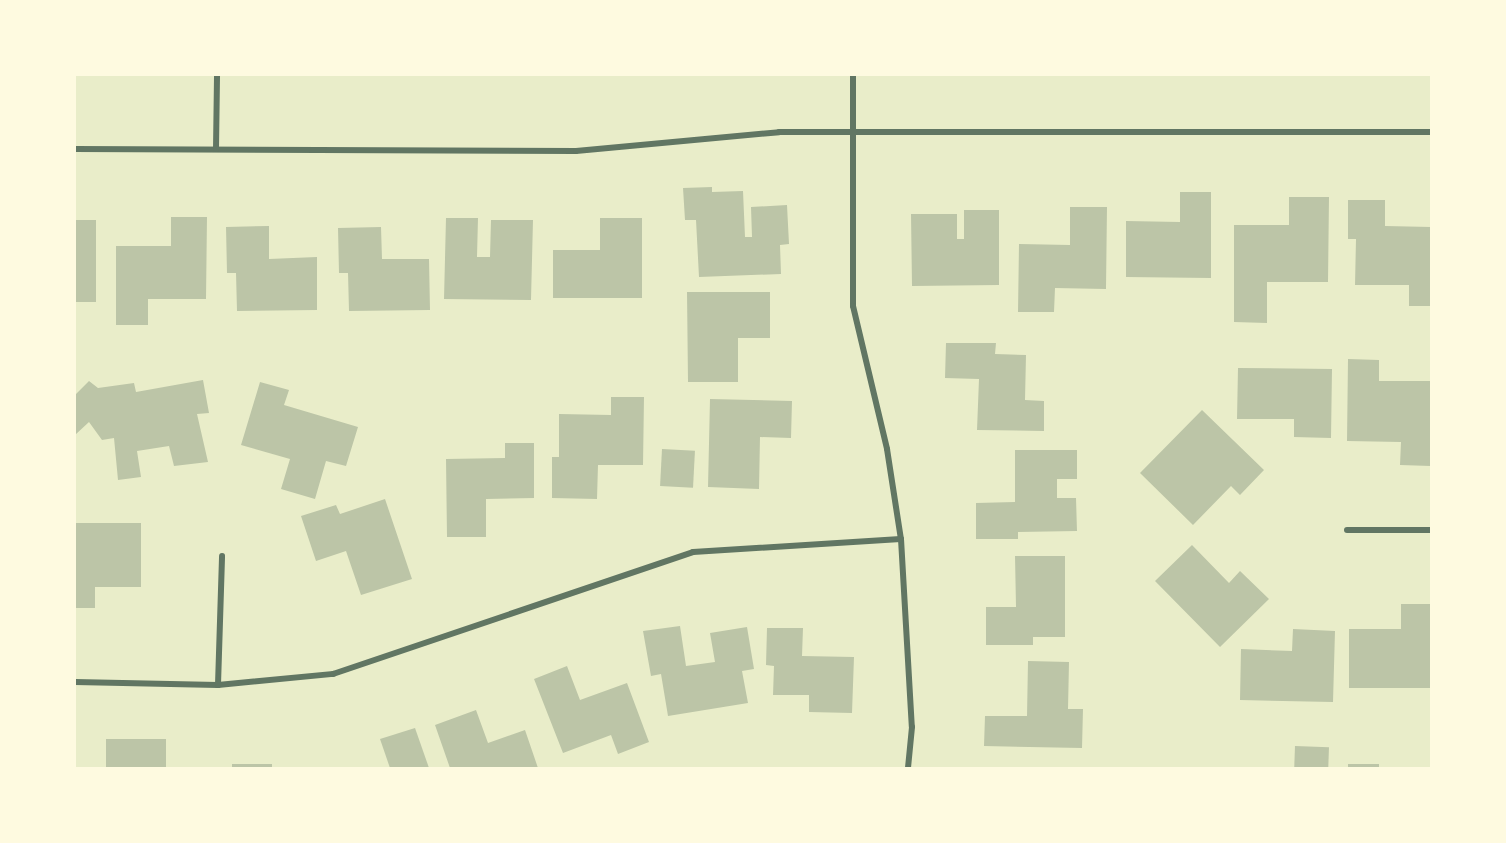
<!DOCTYPE html>
<style>
body{margin:0}
#map{position:relative;width:1506px;height:843px;overflow:hidden;background:#e9edc9;font-family:"Noto Serif",serif}
div>[style]{position:absolute}
.building>*{inset:0;background:#bcc5a7;transform-origin:0 0}
.minor>*{height:6px;margin:-3px;padding:0 3px;transform-origin:3px;border-radius:3px;background:#617663}
span{translate:-50% -50%;white-space:nowrap;text-align:center;line-height:1.15;-webkit-text-stroke:5px #fefae0;paint-order:stroke}
.frame{position:absolute;inset:0;border:76px solid #fefae0;pointer-events:none}
</style>
<div id="map">
<div class="building">
<i style="clip-path:polygon(712px 187px,712px 192px,743px 191px,745px 237px,752px 237px,751px 207px,787px 205px,789px 244px,780px 245px,781px 274px,699px 277px,696px 220px,685px 220px,683px 188px)"></i>
<i style="clip-path:polygon(1180px 192px,1211px 192px,1211px 278px,1126px 277px,1126px 221px,1180px 222px)"></i>
<i style="clip-path:polygon(1289px 197px,1329px 197px,1328px 282px,1267px 282px,1267px 323px,1234px 322px,1234px 225px,1289px 225px)"></i>
<i style="clip-path:polygon(1348px 200px,1385px 200px,1385px 226px,1431px 227px,1431px 306px,1409px 306px,1409px 285px,1355px 285px,1356px 239px,1348px 239px)"></i>
<i style="clip-path:polygon(1070px 207px,1107px 207px,1106px 289px,1055px 288px,1054px 312px,1018px 312px,1019px 244px,1070px 245px)"></i>
<i style="clip-path:polygon(964px 210px,999px 210px,999px 285px,912px 286px,911px 214px,957px 214px,957px 239px,964px 239px)"></i>
<i style="clip-path:polygon(171px 217px,207px 217px,206px 299px,148px 299px,148px 325px,116px 325px,116px 246px,171px 246px)"></i>
<i style="clip-path:polygon(446px 218px,478px 218px,477px 257px,490px 257px,491px 220px,533px 220px,531px 300px,444px 299px)"></i>
<i style="clip-path:polygon(600px 218px,642px 218px,642px 298px,553px 298px,553px 250px,600px 250px)"></i>
<i style="left:75px;top:220px;width:21px;height:82px"></i>
<i style="clip-path:polygon(269px 226px,269px 259px,317px 257px,317px 310px,237px 311px,236px 273px,227px 273px,226px 227px)"></i>
<i style="clip-path:polygon(381px 227px,382px 259px,429px 259px,430px 310px,349px 311px,348px 273px,339px 273px,338px 228px)"></i>
<i style="clip-path:polygon(687px 292px,770px 292px,770px 338px,738px 338px,738px 382px,688px 382px)"></i>
<i style="clip-path:polygon(946px 343px,996px 343px,995px 354px,1026px 355px,1025px 400px,1044px 401px,1044px 431px,977px 430px,979px 379px,945px 378px)"></i>
<i style="clip-path:polygon(1348px 359px,1379px 360px,1379px 381px,1431px 381px,1431px 466px,1400px 465px,1401px 442px,1347px 441px)"></i>
<i style="clip-path:polygon(1238px 368px,1332px 369px,1331px 438px,1294px 437px,1294px 419px,1237px 419px)"></i>
<i style="clip-path:polygon(203px 380px,209px 413px,197px 414px,208px 462px,174px 466px,169px 446px,137px 451px,141px 477px,118px 480px,114px 438px,102px 440px,89px 422px,75px 435px,75px 395px,89px 381px,98px 388px,134px 383px,136px 392px)"></i>
<i style="clip-path:polygon(260px 382px,289px 390px,284px 405px,358px 427px,346px 466px,326px 461px,315px 499px,281px 489px,290px 459px,241px 445px)"></i>
<i style="clip-path:polygon(611px 397px,644px 397px,643px 465px,598px 465px,597px 499px,552px 498px,552px 457px,559px 457px,559px 414px,611px 415px)"></i>
<i style="clip-path:polygon(710px 399px,792px 401px,791px 438px,760px 437px,759px 489px,708px 487px)"></i>
<i style="clip-path:polygon(1202px 410px,1264px 470px,1240px 495px,1231px 486px,1193px 525px,1140px 473px)"></i>
<i style="clip-path:polygon(505px 443px,534px 443px,534px 498px,486px 499px,486px 537px,447px 537px,446px 459px,505px 458px)"></i>
<i style="left:662px;top:449px;width:33px;height:37px;rotate:3deg"></i>
<i style="clip-path:polygon(1015px 450px,1077px 450px,1077px 479px,1057px 479px,1057px 498px,1076px 498px,1077px 531px,1018px 532px,1018px 539px,976px 539px,976px 503px,1015px 502px)"></i>
<i style="clip-path:polygon(385px 499px,412px 579px,361px 595px,346px 551px,316px 561px,301px 516px,336px 505px,340px 514px)"></i>
<i style="clip-path:polygon(75px 523px,141px 523px,141px 587px,95px 587px,95px 608px,75px 608px)"></i>
<i style="clip-path:polygon(1192px 545px,1229px 583px,1240px 571px,1269px 599px,1220px 647px,1155px 581px)"></i>
<i style="clip-path:polygon(1015px 556px,1065px 556px,1065px 637px,1033px 637px,1033px 645px,986px 645px,986px 607px,1016px 607px)"></i>
<i style="clip-path:polygon(1401px 604px,1431px 604px,1431px 688px,1349px 688px,1349px 629px,1401px 629px)"></i>
<i style="clip-path:polygon(680px 626px,686px 666px,715px 662px,710px 633px,747px 627px,754px 669px,742px 671px,748px 703px,668px 716px,661px 674px,651px 676px,643px 631px)"></i>
<i style="clip-path:polygon(767px 628px,803px 628px,802px 656px,854px 657px,852px 713px,809px 712px,809px 695px,773px 695px,774px 666px,766px 665px)"></i>
<i style="clip-path:polygon(1293px 629px,1335px 631px,1333px 702px,1240px 700px,1241px 649px,1292px 651px)"></i>
<i style="clip-path:polygon(1028px 661px,1069px 662px,1068px 709px,1083px 709px,1082px 748px,984px 746px,985px 716px,1027px 716px)"></i>
<i style="clip-path:polygon(567px 666px,580px 700px,627px 683px,649px 742px,618px 754px,611px 735px,563px 753px,534px 679px)"></i>
<i style="clip-path:polygon(476px 710px,488px 743px,525px 730px,538px 768px,450px 768px,435px 725px)"></i>
<i style="clip-path:polygon(415px 728px,429px 768px,390px 768px,380px 739px)"></i>
<i style="left:166px;top:739px;width:29px;height:60px;rotate:90deg"></i>
<i style="left:1295px;top:746px;width:34px;height:22px;rotate:2deg"></i>
<i style="left:232px;top:764px;width:40px;height:4px"></i>
<i style="left:1348px;top:764px;width:31px;height:4px"></i>
</div>
<div class="minor">
<i style="left:853px;top:75px;width:231px;rotate:90deg"></i>
<i style="left:853px;top:306px;width:147px;rotate:76.6deg"></i>
<i style="left:887px;top:449px;width:91px;rotate:81.2deg"></i>
<i style="left:901px;top:539px;width:188px;rotate:86.7deg"></i>
<i style="left:912px;top:727px;width:41px;rotate:95.6deg"></i>
<i style="left:75px;top:149px;width:501px;rotate:0.23deg"></i>
<i style="left:576px;top:151px;width:204px;rotate:-5.3deg"></i>
<i style="left:779px;top:132px;width:652px"></i>
<i style="left:216px;top:149px;width:74px;rotate:-89.2deg"></i>
<i style="left:1347px;top:530px;width:84px"></i>
<i style="left:75px;top:682px;width:143px;rotate:1.2deg"></i>
<i style="left:218px;top:685px;width:116px;rotate:-5.5deg"></i>
<i style="left:333px;top:674px;width:380px;rotate:-18.7deg"></i>
<i style="left:693px;top:552px;width:208px;rotate:-3.6deg"></i>
<i style="left:218px;top:685px;width:129px;rotate:-88.2deg"></i>
</div>
<div class="frame"></div>
</div>
